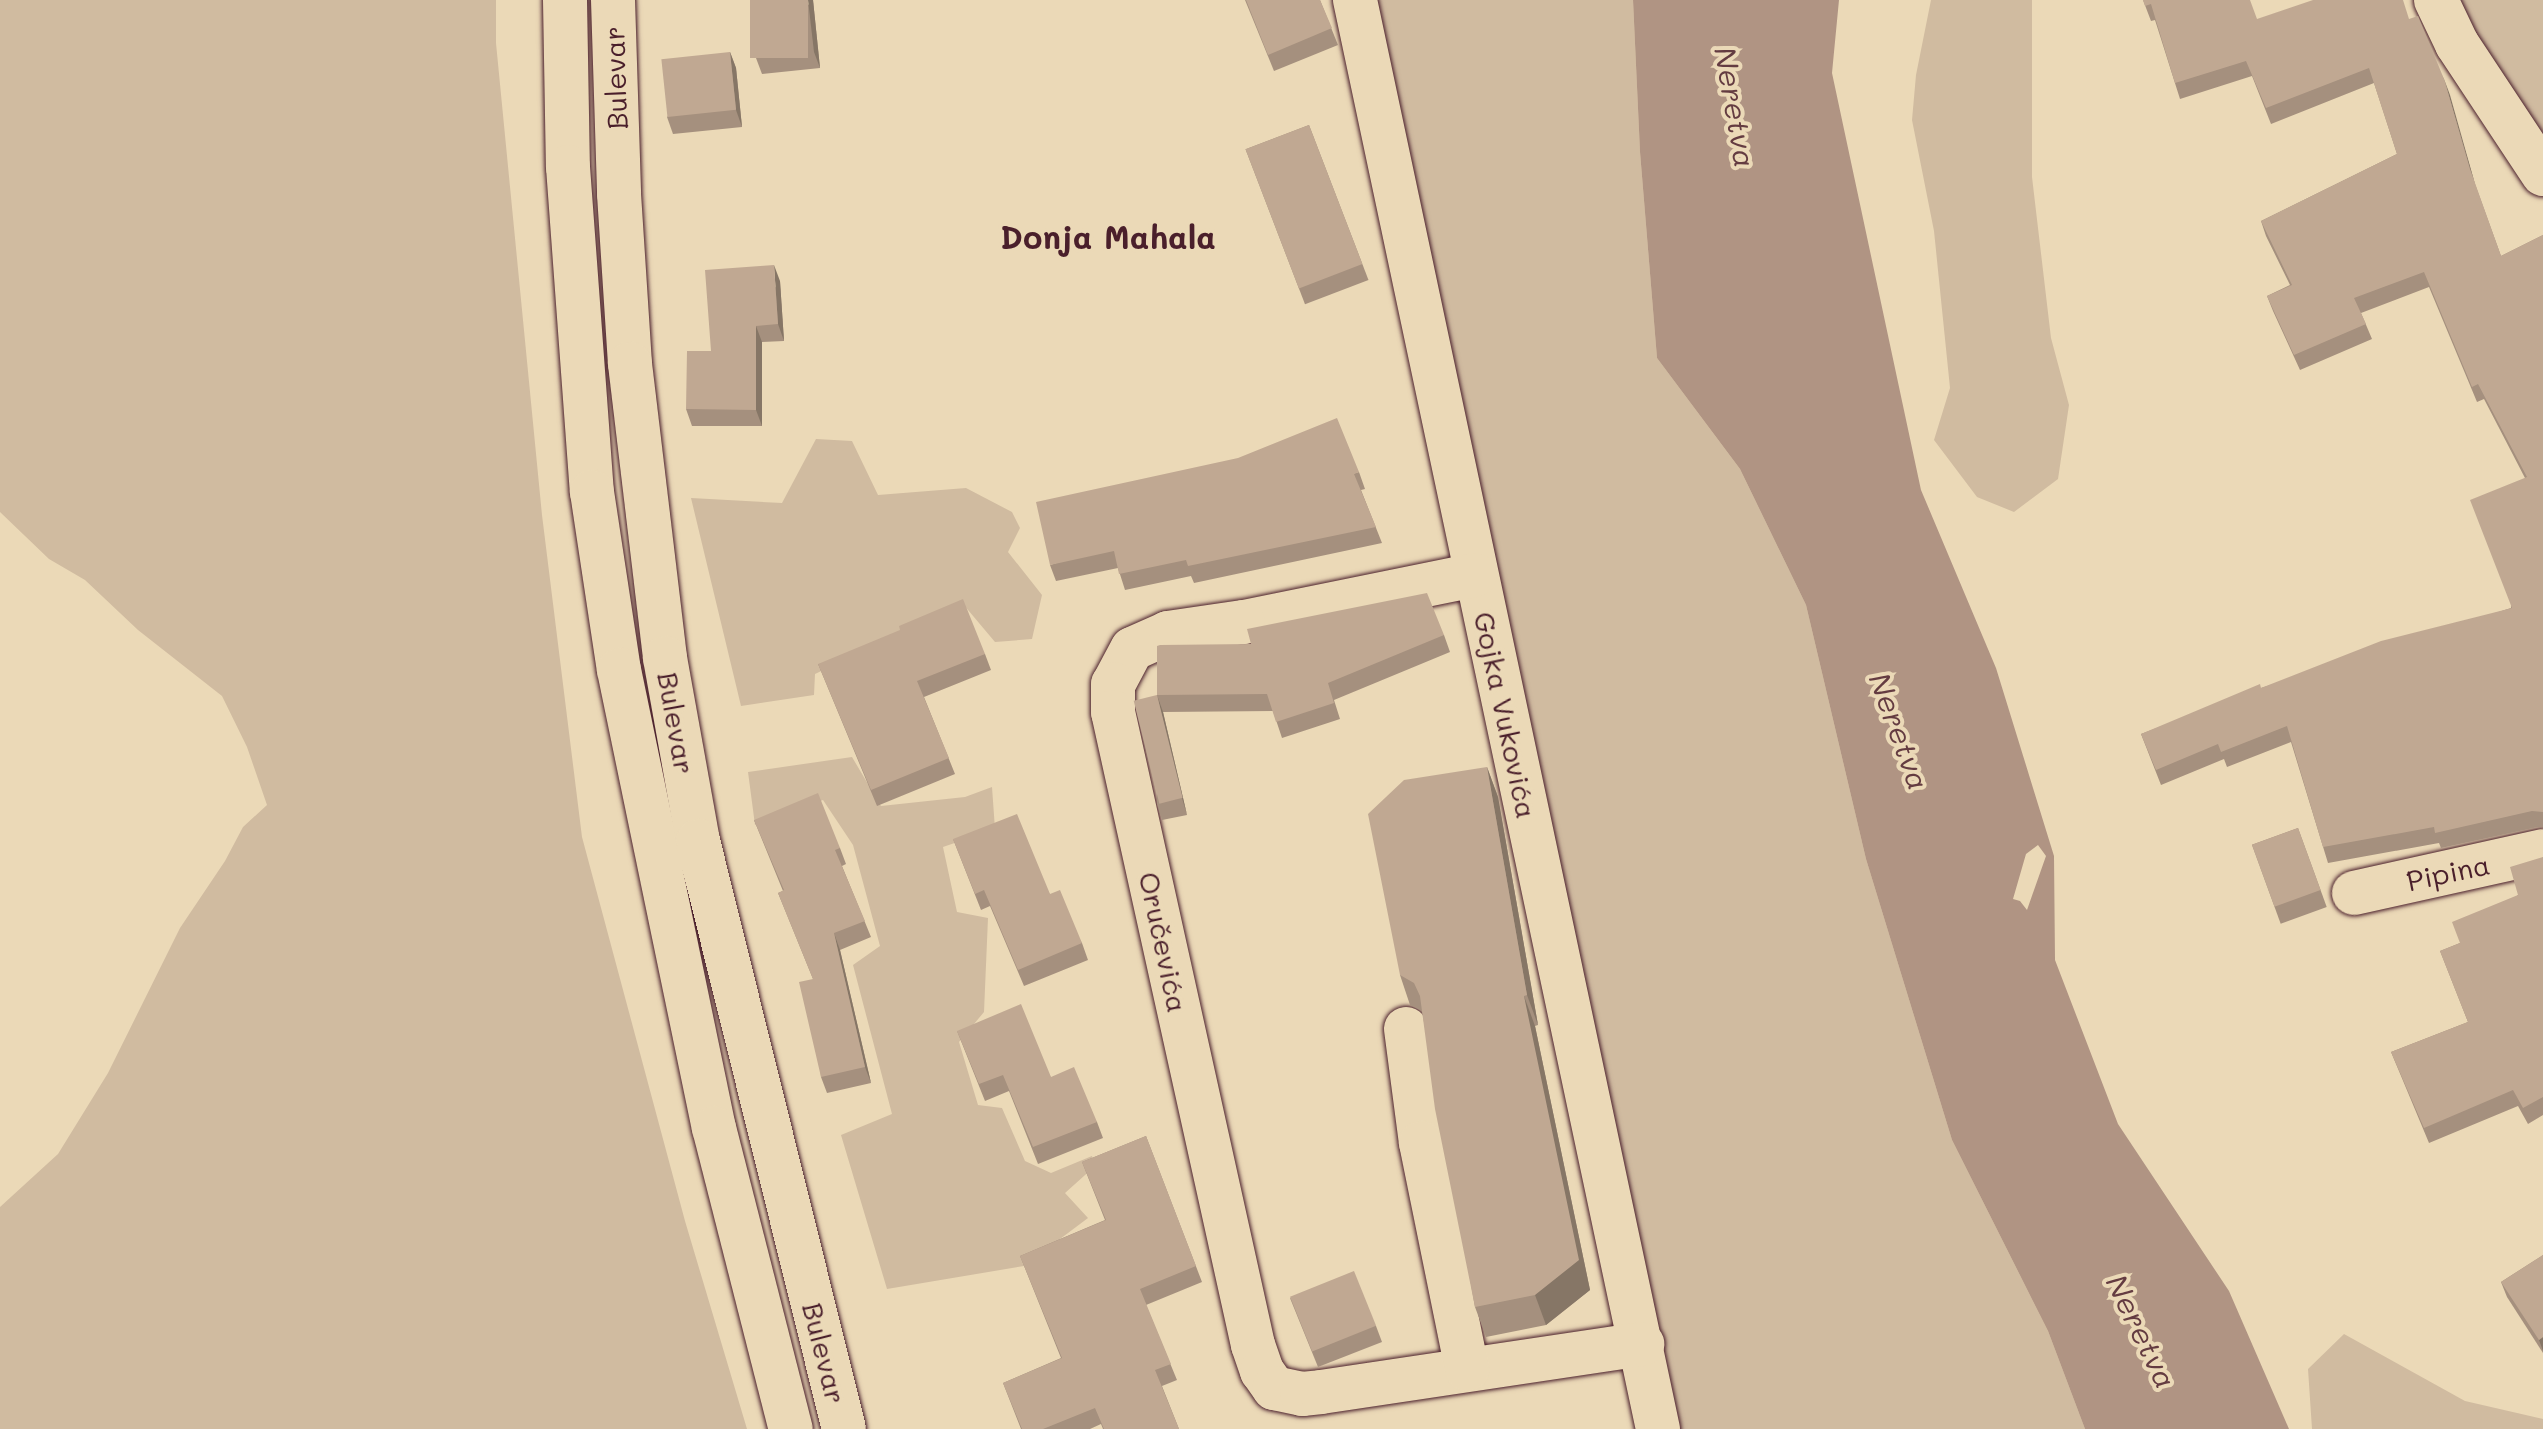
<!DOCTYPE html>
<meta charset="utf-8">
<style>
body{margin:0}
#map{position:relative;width:2543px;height:1429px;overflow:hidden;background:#ebd9b7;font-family:Mali,sans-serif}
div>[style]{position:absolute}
.green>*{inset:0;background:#d0bba0}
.water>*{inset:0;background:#b09483}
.roads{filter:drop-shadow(0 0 2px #4a1f2b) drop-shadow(0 0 2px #4a1f2b)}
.minor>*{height:44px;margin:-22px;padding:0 22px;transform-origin:22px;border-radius:22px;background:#ebd9b7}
.major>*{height:44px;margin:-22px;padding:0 22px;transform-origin:22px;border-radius:22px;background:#ebd9b7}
.wall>*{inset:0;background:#a5907e;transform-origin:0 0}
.shaded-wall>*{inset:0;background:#867666}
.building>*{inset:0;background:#c0a892;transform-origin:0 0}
span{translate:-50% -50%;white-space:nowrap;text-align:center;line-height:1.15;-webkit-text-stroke:8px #ebd9b7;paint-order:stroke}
.street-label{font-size:28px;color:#4a1f2b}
.water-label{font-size:30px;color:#643c41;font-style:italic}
.quarter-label{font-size:32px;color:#4a1f2b;font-weight:700}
</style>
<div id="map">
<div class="green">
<i style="clip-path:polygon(0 0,496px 0,496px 43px,542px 515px,582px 837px,685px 1221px,747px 1429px,0 1429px,0 1207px,58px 1154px,108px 1073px,180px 928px,225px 861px,243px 827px,267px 805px,247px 747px,222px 696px,138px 630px,85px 580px,49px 559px,0 512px)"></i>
<i style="clip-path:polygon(1353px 0,1633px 0,1640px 152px,1657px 358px,1740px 469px,1806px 605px,1866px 859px,1952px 1140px,2048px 1331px,2085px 1429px,1658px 1429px)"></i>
<i style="clip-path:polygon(1931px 0,2032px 0,2032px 177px,2051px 338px,2069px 405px,2058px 479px,2014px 512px,1977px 497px,1934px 440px,1950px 388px,1934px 231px,1912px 120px,1916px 75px)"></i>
<i style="clip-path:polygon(2448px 0,2543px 0,2543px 146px)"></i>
<i style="clip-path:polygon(816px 439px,852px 441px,878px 495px,966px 488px,1012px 512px,1020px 528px,1008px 552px,1042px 595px,1032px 639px,995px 642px,963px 604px,815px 674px,814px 695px,741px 706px,691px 498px,782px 503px)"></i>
<i style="clip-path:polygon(852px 757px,881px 806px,965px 797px,992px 787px,995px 829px,943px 847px,957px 912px,988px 918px,984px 1012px,959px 1042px,978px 1105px,1002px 1108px,1025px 1161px,1051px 1173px,1092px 1156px,1094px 1167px,1065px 1193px,1088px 1218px,1024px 1266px,887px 1289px,841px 1135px,892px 1114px,853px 965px,880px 946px,853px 845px,823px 800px,755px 825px,748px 772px)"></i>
<i style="clip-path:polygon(2344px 1334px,2465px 1401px,2543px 1419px,2543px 1429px,2312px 1429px,2308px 1369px)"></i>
</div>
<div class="water">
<i style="clip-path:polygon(evenodd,1633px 0,1839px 0,1832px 73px,1921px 490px,1996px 668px,2054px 856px,2055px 960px,2118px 1124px,2229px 1291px,2289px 1429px,2085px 1429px,2048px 1331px,1952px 1140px,1866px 859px,1806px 605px,1740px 469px,1657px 358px,1640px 152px,1633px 0,2038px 845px,2046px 856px,2027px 910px,2020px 901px,2013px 899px,2026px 854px,2038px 845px)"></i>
</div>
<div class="roads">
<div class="minor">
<i style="left:1355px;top:0;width:1461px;rotate:78.03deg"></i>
<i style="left:2436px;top:0;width:49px;rotate:64.5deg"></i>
<i style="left:2457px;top:44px;width:156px;rotate:56.5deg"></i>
<i style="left:1475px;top:575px;width:237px;rotate:168.5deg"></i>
<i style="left:1243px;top:622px;width:76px;rotate:171.7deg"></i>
<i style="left:1168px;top:633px;width:39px;rotate:156deg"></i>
<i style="left:1132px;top:649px;width:40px;rotate:118deg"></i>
<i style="left:1113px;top:684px;width:28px;rotate:90deg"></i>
<i style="left:1113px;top:712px;width:648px;rotate:77.53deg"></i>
<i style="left:1253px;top:1345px;width:28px;rotate:71deg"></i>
<i style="left:1262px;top:1371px;width:21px;rotate:55deg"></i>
<i style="left:1274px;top:1388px;width:29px;rotate:12deg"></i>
<i style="left:1302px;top:1394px;width:19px;rotate:-6deg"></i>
<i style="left:1321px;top:1392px;width:325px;rotate:-8.5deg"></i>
<i style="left:2354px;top:893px;width:194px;rotate:-12.5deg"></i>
<i style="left:1406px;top:1029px;width:115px;rotate:82.5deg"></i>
<i style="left:1421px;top:1143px;width:231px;rotate:78.5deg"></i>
</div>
<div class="major">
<i style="left:565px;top:0;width:167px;rotate:89deg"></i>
<i style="left:568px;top:167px;width:326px;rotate:85.8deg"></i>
<i style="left:592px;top:492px;width:180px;rotate:81.4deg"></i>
<i style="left:619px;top:670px;width:468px;rotate:78.3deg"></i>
<i style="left:714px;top:1128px;width:311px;rotate:75.7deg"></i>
<i style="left:613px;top:0;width:194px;rotate:88.2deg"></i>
<i style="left:619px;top:194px;width:170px;rotate:86.3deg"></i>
<i style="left:630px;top:364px;width:296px;rotate:83.2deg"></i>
<i style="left:665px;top:658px;width:186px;rotate:79.8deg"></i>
<i style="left:698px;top:841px;width:606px;rotate:76.06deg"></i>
</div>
</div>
<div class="wall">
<i style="clip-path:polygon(813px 0,820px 68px,762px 74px,756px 58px)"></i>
<i style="clip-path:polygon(1245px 0,1320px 0,1338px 45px,1274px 71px)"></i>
<i style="clip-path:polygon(2143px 0,2257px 19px,2410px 19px,2444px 79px,2475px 184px,2501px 256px,2543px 235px,2543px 827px,2538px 827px,2441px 848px,2439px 843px,2328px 863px,2291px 742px,2227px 767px,2224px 759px,2161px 785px,2141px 734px,2261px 688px,2511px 608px,2525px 478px,2484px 399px,2477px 402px,2429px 287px,2361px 313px,2372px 339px,2300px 370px,2273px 311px,2267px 296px,2290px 285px,2266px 236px,2261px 221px,2397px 154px,2374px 83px,2271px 124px,2252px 76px,2180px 99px,2155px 20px,2151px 21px)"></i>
<i style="clip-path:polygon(730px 52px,736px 68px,742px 127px,673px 134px,667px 117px)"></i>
<i style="left:1309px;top:125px;width:166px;height:68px;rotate:69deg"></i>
<i style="clip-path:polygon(780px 281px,784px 341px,762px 342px,762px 426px,692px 426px,686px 409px)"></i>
<i style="clip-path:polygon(1359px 472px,1365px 489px,1361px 490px,1382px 543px,1194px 583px,1191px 576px,1125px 590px,1118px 568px,1056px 581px,1050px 565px)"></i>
<i style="clip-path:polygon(1444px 635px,1450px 652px,1334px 700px,1340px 719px,1282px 738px,1273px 711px,1163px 712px,1187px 815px,1162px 820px,1157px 804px,1157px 695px,1251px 644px)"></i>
<i style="clip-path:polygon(985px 654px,991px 670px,924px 697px,955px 774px,877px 806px,818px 664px)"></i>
<i style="clip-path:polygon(1487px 767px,1498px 797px,1538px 1025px,1535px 1026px,1590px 1290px,1546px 1325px,1486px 1337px,1475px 1307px,1422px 1011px,1410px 1005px,1400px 975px)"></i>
<i style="clip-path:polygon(754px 820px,840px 848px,846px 864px,842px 866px,871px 937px,840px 950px,871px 1083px,827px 1093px,821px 1077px,813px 979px,778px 893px,783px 891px)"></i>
<i style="left:2298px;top:828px;width:84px;height:49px;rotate:70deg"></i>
<i style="clip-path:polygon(953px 839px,1050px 894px,1082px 943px,1088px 960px,1024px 986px,990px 906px,981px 910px)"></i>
<i style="clip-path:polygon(2543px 857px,2543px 1115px,2528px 1124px,2518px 1106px,2429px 1143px,2391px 1052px,2468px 1022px,2440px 951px,2460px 943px,2518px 895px)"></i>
<i style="clip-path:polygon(957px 1031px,1051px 1077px,1097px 1122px,1103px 1138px,1038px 1164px,1009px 1091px,985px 1101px)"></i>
<i style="clip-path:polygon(1146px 1136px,1202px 1282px,1146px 1305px,1177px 1380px,1162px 1386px,1179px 1429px,1103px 1429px,1101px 1424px,1090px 1429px,1021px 1429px,1003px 1383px,1061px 1358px,1020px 1256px,1105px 1220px,1082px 1162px)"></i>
<i style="clip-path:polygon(2543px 1255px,2543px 1353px,2507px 1297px,2501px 1282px)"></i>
<i style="clip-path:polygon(1290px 1298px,1376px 1326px,1382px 1342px,1318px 1367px)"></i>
</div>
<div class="shaded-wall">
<i style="clip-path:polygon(808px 0,813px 0,820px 68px,814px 52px)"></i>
<i style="clip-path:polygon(730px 52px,736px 68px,742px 127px,736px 110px)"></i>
<i style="clip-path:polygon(2444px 79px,2450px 95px,2475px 184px,2470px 169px)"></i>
<i style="clip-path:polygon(774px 265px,780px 281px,784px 341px,778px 324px)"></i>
<i style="clip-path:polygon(756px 326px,762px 342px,762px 426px,756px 410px)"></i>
<i style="clip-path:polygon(1157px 695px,1163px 712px,1187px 815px,1182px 798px)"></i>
<i style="clip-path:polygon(1487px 767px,1498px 797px,1538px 1025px,1527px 995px)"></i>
<i style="clip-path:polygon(834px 933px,840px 950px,871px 1083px,865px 1067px)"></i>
<i style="clip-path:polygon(1524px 996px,1535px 1026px,1590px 1290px,1546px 1325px,1535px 1295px)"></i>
<i style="clip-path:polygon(2543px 1337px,2543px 1351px,2539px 1340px)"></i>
</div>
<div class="building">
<i style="left:750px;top:0;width:58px;height:58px"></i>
<i style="clip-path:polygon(1246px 0,1320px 0,1332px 28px,1268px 55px)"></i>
<i style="clip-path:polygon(2143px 0,2250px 0,2257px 19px,2313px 0,2403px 0,2409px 19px,2418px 16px,2444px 79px,2470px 169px,2501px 256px,2543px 235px,2543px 812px,2532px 811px,2435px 833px,2434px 827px,2323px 847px,2287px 726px,2221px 752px,2218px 744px,2156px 770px,2141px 734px,2260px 684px,2261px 688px,2381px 641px,2512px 608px,2470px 500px,2527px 477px,2478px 384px,2472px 387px,2424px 272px,2354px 298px,2366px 324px,2294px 355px,2267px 296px,2292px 285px,2261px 221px,2397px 154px,2369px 68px,2266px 108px,2246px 61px,2175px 83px,2151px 4px,2145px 6px)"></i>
<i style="left:730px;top:52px;width:58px;height:69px;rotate:84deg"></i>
<i style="left:1309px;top:125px;width:149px;height:68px;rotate:69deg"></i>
<i style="clip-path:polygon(774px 265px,778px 324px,756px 326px,756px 410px,686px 409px,687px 351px,711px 351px,705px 270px)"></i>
<i style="clip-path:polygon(1337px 418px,1359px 472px,1354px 474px,1376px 527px,1188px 566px,1186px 560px,1119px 574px,1114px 551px,1050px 565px,1036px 502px,1238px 458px)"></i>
<i style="clip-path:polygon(1427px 593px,1444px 635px,1328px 683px,1334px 703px,1276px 722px,1267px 694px,1157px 695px,1157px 646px,1160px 645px,1251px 644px,1247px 629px)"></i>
<i style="clip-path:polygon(963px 599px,985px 654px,917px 681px,949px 758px,871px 790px,818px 664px,900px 630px,899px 626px)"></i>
<i style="left:1157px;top:695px;width:106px;height:24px;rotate:76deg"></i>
<i style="clip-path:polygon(1487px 767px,1527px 995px,1524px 996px,1579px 1260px,1535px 1295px,1475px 1307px,1435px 1109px,1420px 996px,1414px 983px,1400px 975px,1368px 814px,1404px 780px)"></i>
<i style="clip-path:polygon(818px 793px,840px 848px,835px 850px,865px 921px,834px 933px,865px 1067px,821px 1077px,799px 982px,813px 979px,778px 893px,784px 890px,754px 820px)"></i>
<i style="clip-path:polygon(1017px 814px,1050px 894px,1060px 890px,1082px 943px,1018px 970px,984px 890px,975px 894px,953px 839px)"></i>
<i style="left:2298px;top:828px;width:66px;height:49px;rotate:70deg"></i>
<i style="clip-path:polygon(2543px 857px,2543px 1097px,2523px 1108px,2513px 1090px,2424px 1128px,2391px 1052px,2468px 1022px,2440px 951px,2460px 943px,2452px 922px,2518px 895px,2510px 867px)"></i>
<i style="clip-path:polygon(1021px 1004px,1051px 1077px,1074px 1067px,1097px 1122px,1033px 1147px,1003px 1075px,979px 1084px,957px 1031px)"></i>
<i style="clip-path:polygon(1146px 1136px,1196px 1266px,1140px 1289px,1171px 1364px,1155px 1370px,1179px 1429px,1104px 1429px,1095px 1408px,1043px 1429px,1022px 1429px,1003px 1383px,1062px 1358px,1020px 1256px,1106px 1220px,1082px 1162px)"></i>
<i style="clip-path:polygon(2543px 1255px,2543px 1337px,2539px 1340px,2501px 1282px)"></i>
<i style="left:1354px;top:1271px;width:59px;height:69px;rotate:68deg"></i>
</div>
<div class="street-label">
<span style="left:615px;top:78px;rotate:-92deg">Bulevar</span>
<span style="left:1506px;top:715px;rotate:78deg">Gojka Vukovića</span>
<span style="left:677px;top:723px;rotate:80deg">Bulevar</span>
<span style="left:2448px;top:872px;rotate:-12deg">Pipina</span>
<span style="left:1164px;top:942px;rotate:78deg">Oručevića</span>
<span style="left:825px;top:1353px;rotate:76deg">Bulevar</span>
</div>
<div class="water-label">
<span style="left:1736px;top:107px;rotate:80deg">Neretva</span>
<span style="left:1900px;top:731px;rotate:70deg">Neretva</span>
<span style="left:2142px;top:1331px;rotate:64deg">Neretva</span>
</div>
<div class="quarter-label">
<span style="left:1108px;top:236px">Donja Mahala</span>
</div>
</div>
